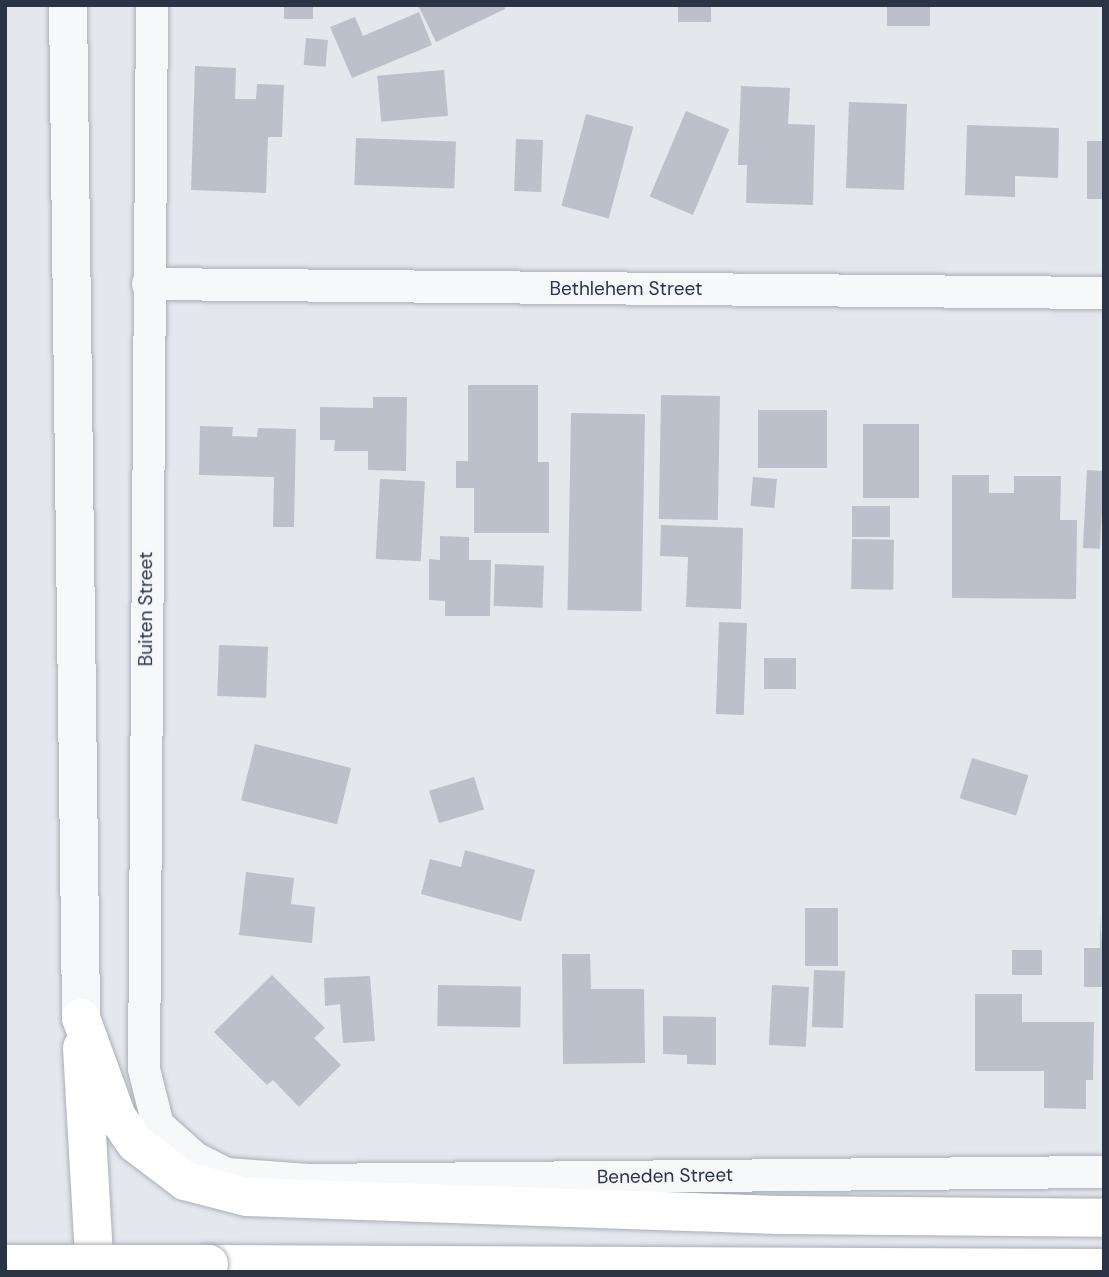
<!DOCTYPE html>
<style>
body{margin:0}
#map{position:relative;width:1109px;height:1277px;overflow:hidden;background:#e4e7ec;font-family:"DM Sans",sans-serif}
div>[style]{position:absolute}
.building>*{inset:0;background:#bbc0ca;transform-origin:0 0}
.roads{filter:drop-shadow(0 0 2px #a9aeb7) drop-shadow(0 0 2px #a9aeb7)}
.minor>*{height:32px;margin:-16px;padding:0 16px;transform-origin:16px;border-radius:16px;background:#f7f8fa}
.tertiary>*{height:38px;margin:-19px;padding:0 19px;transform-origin:19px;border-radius:19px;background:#f7f8fa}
.secondary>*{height:38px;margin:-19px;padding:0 19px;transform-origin:19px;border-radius:19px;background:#fff}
.bridges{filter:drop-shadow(0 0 2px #a9aeb7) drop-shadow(0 0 2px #a9aeb7)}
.secondary-bridge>*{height:38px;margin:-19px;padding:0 19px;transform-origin:19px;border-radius:19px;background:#fff}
span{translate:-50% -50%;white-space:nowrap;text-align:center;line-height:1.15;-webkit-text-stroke:5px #f4f6f9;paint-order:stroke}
.street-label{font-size:19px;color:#2b3445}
.frame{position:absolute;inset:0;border:7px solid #2b3445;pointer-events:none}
</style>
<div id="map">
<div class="building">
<i style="left:284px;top:5px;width:29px;height:14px"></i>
<i style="clip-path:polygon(418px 5px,504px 5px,505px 9px,436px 42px)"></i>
<i style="left:678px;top:5px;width:33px;height:17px"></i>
<i style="left:887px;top:5px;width:43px;height:21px"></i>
<i style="clip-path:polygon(419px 12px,432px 45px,352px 78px,330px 27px,355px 17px,363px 36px)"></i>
<i style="left:306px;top:38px;width:22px;height:27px;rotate:5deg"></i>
<i style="clip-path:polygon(195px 66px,236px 68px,235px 99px,256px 99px,257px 84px,284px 85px,282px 137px,268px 137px,266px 193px,191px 190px)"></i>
<i style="left:444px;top:70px;width:46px;height:67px;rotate:85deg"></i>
<i style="clip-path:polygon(741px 86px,790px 88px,788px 124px,815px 125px,813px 205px,746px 203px,747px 165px,738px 165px)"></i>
<i style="left:849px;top:102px;width:58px;height:86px;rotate:2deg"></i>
<i style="left:686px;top:111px;width:47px;height:93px;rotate:23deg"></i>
<i style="left:586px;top:114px;width:49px;height:95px;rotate:15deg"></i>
<i style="clip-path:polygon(967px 125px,1059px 128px,1058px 178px,1015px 176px,1015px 197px,965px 195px)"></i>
<i style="left:356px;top:138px;width:100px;height:47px;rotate:2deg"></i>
<i style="left:516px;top:139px;width:27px;height:52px;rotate:2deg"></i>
<i style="left:1087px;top:141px;width:17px;height:58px"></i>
<i style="clip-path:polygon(468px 385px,538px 385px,538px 462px,549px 462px,549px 533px,474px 533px,474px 488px,456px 488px,456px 461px,468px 461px)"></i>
<i style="left:661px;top:395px;width:59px;height:124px;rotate:1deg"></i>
<i style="clip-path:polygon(373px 397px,407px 397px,406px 471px,368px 470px,368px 451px,334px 451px,335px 440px,320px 440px,320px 407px,373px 408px)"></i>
<i style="left:758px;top:410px;width:69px;height:58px"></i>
<i style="left:571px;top:413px;width:74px;height:197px;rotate:1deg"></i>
<i style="left:863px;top:424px;width:56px;height:74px"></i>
<i style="clip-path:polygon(200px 426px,233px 427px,232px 436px,257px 437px,258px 428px,296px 429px,294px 527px,273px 527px,274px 477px,199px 475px)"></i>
<i style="left:1087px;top:470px;width:17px;height:78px;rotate:3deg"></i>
<i style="clip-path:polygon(952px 475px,989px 475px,989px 493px,1014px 493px,1014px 476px,1061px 476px,1060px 520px,1077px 520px,1076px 599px,952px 598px)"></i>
<i style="left:753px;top:477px;width:24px;height:29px;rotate:5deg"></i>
<i style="left:380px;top:479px;width:45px;height:80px;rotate:3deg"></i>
<i style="left:852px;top:506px;width:38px;height:31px"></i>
<i style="clip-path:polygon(661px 525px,743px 528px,741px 609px,686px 607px,688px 557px,660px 556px)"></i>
<i style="clip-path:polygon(440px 536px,469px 537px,469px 560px,491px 560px,490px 616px,445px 616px,445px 601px,429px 600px,429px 559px,440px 560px)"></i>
<i style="left:852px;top:539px;width:42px;height:50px;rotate:1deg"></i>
<i style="left:495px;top:564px;width:49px;height:42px;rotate:2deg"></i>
<i style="left:719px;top:622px;width:28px;height:92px;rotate:2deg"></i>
<i style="left:219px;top:645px;width:49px;height:51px;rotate:2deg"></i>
<i style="left:764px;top:658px;width:32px;height:31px"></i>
<i style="left:255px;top:744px;width:99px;height:58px;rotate:14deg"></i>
<i style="left:972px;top:758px;width:59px;height:42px;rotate:17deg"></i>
<i style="left:474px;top:777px;width:34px;height:47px;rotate:73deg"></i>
<i style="clip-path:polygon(465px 850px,535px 870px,521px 921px,421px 894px,430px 859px,461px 867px)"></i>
<i style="clip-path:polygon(246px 872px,294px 878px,291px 904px,315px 907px,312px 943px,239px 935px)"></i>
<i style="left:805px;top:908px;width:33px;height:58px"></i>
<i style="clip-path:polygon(1100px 913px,1104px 987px,1084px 987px,1084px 948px,1100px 948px)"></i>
<i style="left:1012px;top:950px;width:30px;height:25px"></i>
<i style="clip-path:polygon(562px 954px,590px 954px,591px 989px,644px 989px,645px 1063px,563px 1064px)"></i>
<i style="left:814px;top:970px;width:31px;height:57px;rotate:2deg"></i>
<i style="clip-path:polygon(272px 975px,325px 1028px,314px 1038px,341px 1065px,299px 1107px,273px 1080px,267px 1085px,214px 1032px)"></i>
<i style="clip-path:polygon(370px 976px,375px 1041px,343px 1043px,340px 1004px,325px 1006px,324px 978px)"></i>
<i style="left:438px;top:985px;width:83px;height:41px;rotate:1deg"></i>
<i style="left:772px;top:985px;width:37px;height:60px;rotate:3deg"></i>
<i style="clip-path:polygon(975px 994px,1022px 994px,1022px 1022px,1094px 1022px,1093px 1080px,1086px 1080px,1086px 1109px,1044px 1108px,1044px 1071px,975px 1071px)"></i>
<i style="clip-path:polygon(663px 1016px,716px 1017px,716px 1065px,687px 1064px,687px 1055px,663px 1054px)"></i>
</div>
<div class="roads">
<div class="minor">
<i style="left:152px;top:5px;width:1064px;rotate:90.43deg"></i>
<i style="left:144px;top:1069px;width:58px;rotate:76deg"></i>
<i style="left:158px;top:1125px;width:50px;rotate:41.7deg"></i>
<i style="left:195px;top:1158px;width:36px;rotate:27deg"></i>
<i style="left:227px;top:1174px;width:81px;rotate:4.2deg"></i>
<i style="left:308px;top:1180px;width:796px;rotate:-0.58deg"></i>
<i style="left:148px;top:284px;width:956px;rotate:0.54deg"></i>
</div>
<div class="tertiary">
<i style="left:68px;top:5px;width:1013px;rotate:89.26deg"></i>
</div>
<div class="secondary">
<i style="left:81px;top:1018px;width:105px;rotate:70deg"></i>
<i style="left:117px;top:1117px;width:32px;rotate:55deg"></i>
<i style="left:135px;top:1143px;width:63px;rotate:37.2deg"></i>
<i style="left:185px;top:1181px;width:64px;rotate:14.5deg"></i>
<i style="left:247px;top:1197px;width:531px;rotate:1.94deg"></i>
<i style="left:778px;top:1215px;width:326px;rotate:0.5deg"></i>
<i style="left:82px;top:1048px;width:224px;rotate:86.7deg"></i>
<i style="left:209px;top:1264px;width:895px;rotate:0.26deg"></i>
</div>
</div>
<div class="bridges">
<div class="secondary-bridge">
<i style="left:5px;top:1264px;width:204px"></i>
</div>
</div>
<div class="street-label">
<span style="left:626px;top:289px">Bethlehem Street</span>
<span style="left:146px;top:609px;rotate:-90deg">Buiten Street</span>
<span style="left:665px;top:1176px;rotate:-1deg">Beneden Street</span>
</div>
<div class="frame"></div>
</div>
